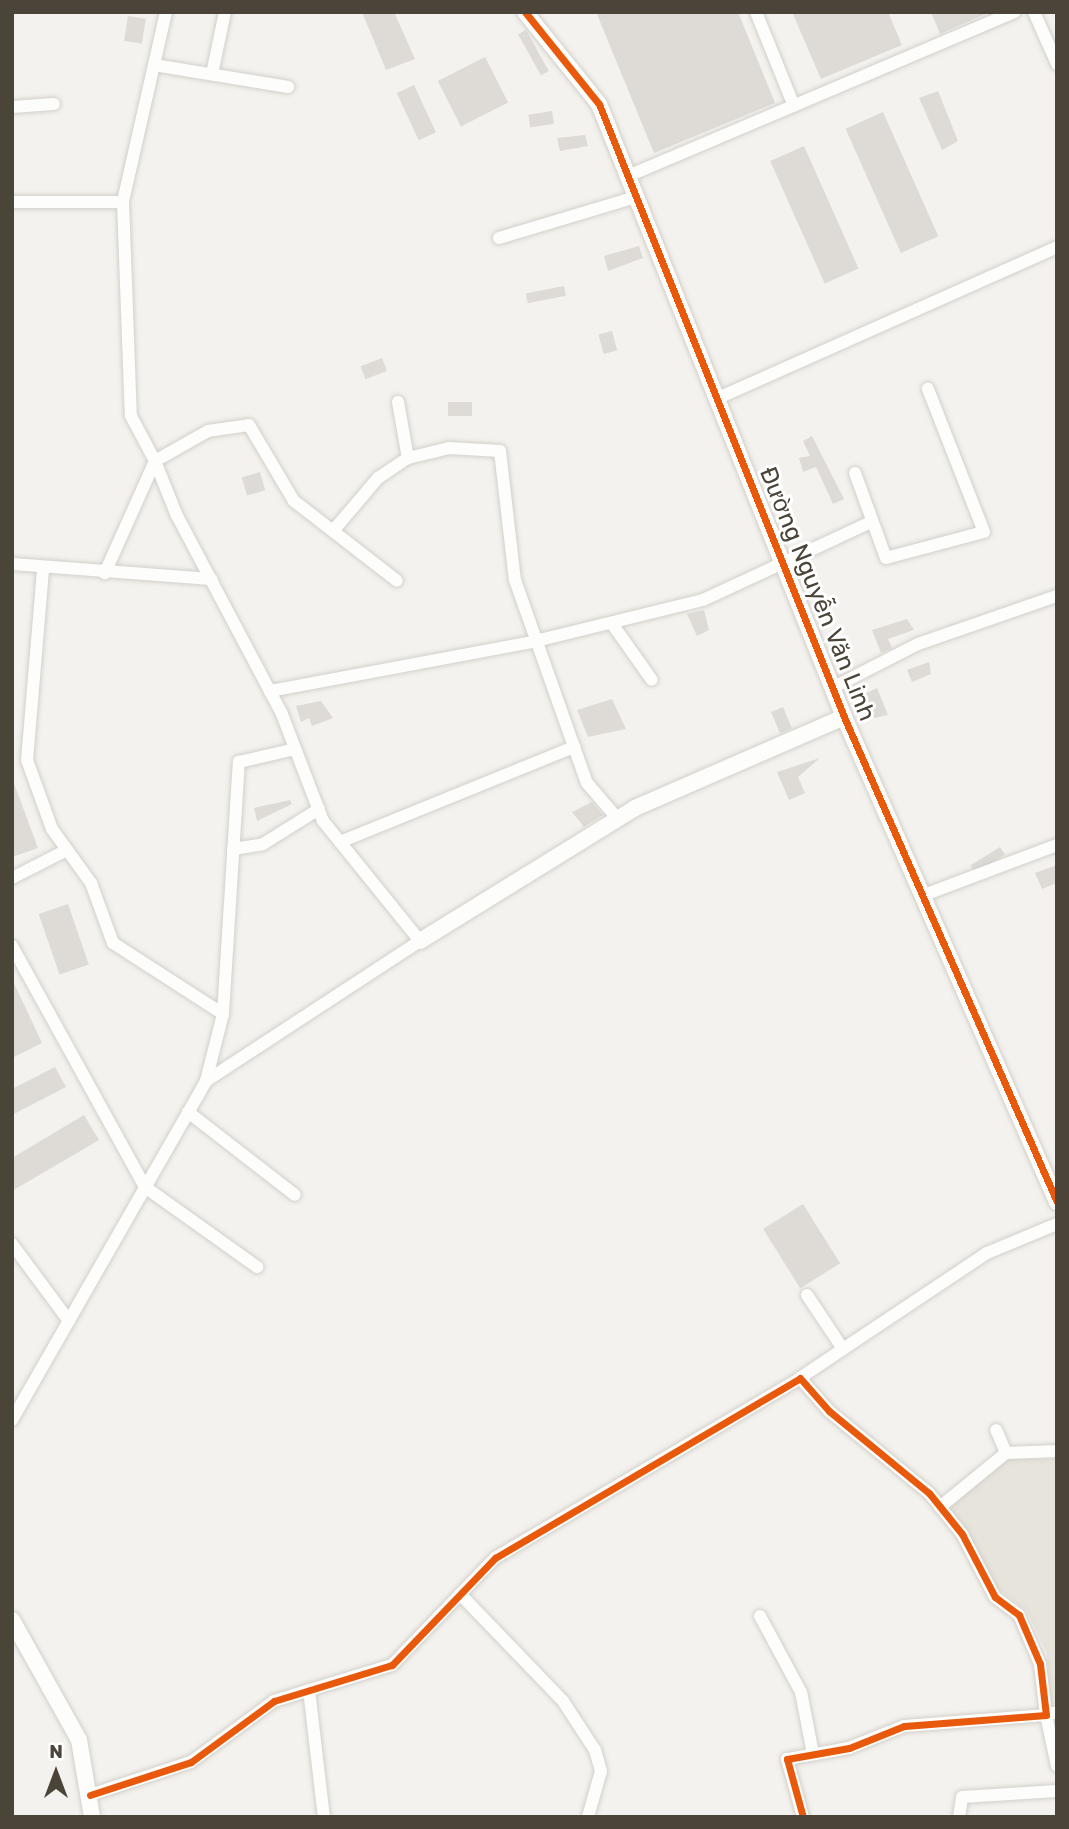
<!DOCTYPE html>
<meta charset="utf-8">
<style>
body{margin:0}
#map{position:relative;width:1069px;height:1829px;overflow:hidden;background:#f4f2ee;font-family:Rubik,sans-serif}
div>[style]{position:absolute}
.residential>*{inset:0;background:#e7e4dc}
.building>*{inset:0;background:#dedbd6;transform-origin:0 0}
.roads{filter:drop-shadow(0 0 2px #d2d0cb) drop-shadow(0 0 2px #d2d0cb)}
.minor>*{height:12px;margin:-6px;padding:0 6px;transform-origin:6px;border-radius:6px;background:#fdfdfc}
.tertiary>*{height:16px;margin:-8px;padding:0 8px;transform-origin:8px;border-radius:8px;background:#fdfdfc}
.cycleway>*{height:7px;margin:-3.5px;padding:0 3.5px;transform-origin:3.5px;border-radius:3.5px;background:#e8590c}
span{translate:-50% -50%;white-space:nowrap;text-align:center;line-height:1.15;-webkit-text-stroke:6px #fff;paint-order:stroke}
.street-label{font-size:24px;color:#4b4439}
.frame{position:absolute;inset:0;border:14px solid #4b4439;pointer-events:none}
.north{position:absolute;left:21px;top:1738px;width:70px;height:70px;-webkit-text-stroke:5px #fff;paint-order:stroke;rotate:0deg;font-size:19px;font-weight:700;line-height:28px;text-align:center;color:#4b4439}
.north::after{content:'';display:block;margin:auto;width:24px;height:32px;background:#4b4439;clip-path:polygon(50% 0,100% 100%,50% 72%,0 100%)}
</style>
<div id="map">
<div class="residential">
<i style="clip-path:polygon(1007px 1459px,1057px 1459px,1057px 1702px,1051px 1704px,1047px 1654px,1027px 1611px,992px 1584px,967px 1550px,951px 1506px)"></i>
</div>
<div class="building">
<i style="clip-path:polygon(362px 12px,394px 12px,415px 59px,386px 70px)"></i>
<i style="clip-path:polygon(596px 12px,738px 12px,775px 103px,654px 153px)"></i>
<i style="clip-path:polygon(792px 12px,888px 12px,902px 45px,821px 79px)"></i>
<i style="clip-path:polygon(931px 12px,990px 12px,940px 34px)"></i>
<i style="left:128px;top:16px;width:18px;height:25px;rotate:9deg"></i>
<i style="left:526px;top:30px;width:47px;height:9px;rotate:61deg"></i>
<i style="left:485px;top:57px;width:51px;height:53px;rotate:63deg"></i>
<i style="left:414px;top:85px;width:52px;height:19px;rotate:65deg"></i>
<i style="clip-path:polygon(938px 91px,958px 141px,942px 150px,919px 98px)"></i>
<i style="left:552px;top:111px;width:13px;height:24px;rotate:81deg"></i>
<i style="left:883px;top:112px;width:136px;height:41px;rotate:66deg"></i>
<i style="clip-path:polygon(585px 135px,588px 146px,560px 151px,557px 138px)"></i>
<i style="left:804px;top:146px;width:134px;height:37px;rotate:66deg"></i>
<i style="clip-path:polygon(639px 246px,643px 258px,608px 271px,604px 256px)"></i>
<i style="left:564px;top:286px;width:10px;height:39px;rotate:79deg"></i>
<i style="left:612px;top:331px;width:20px;height:14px;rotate:75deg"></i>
<i style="left:382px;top:358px;width:14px;height:23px;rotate:69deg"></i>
<i style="left:448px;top:402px;width:24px;height:14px"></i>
<i style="clip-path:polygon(812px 436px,844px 499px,833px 504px,816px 467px,803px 472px,799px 458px,810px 456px,803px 441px)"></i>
<i style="left:260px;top:472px;width:19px;height:19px;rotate:74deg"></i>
<i style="clip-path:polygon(704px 610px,709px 630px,697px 636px,687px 614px)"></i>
<i style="clip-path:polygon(907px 619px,914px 630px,888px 639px,892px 648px,881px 653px,872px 630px)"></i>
<i style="clip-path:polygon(929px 662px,931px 674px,912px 682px,907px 670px)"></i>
<i style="clip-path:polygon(877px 688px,888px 715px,874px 718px,863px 695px)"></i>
<i style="clip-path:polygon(612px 699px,626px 729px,588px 737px,577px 710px)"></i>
<i style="clip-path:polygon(321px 701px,333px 718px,312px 726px,309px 718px,301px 722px,296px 706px)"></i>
<i style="left:783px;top:707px;width:23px;height:13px;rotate:67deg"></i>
<i style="clip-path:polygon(820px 758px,798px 777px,805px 793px,789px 800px,777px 772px)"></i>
<i style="clip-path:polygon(12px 778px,38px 848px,12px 857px)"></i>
<i style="clip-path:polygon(290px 800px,292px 804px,257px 821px,254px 808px)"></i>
<i style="clip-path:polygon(592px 802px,603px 815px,584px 827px,572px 812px)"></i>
<i style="left:1000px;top:847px;width:9px;height:35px;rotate:58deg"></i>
<i style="clip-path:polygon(1057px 865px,1057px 883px,1042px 889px,1035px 873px)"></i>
<i style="left:68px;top:904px;width:64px;height:31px;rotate:71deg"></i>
<i style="clip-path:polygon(12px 979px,42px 1043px,12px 1058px)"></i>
<i style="clip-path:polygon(55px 1067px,66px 1087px,12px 1115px,12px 1089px)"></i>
<i style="clip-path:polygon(84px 1115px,99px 1140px,12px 1191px,12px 1158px)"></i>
<i style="left:803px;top:1204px;width:70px;height:47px;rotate:58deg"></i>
</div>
<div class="roads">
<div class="minor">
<i style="left:166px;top:12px;width:195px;rotate:102.8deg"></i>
<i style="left:123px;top:202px;width:214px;rotate:87.9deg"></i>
<i style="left:131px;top:416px;width:51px;rotate:61.9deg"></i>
<i style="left:155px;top:461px;width:61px;rotate:-29.5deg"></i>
<i style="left:208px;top:431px;width:41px;rotate:-8.3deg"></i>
<i style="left:249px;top:425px;width:88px;rotate:59.4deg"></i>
<i style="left:294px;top:501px;width:130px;rotate:37.8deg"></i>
<i style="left:756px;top:12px;width:101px;rotate:68deg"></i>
<i style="left:1034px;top:12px;width:57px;rotate:66.1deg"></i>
<i style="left:154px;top:65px;width:136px;rotate:9.3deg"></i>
<i style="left:212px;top:74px;width:63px;rotate:-78.2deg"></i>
<i style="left:12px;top:107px;width:42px;rotate:-4.1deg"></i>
<i style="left:628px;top:176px;width:420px;rotate:-23deg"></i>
<i style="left:12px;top:202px;width:111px"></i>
<i style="left:499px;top:238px;width:143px;rotate:-16.7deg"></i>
<i style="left:718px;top:398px;width:371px;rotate:-24deg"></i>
<i style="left:398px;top:402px;width:57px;rotate:79.9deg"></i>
<i style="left:855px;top:473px;width:90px;rotate:70deg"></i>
<i style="left:886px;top:558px;width:101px;rotate:-14.9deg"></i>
<i style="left:984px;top:532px;width:154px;rotate:-111.4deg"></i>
<i style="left:333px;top:531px;width:70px;rotate:-49.7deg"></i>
<i style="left:378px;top:478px;width:36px;rotate:-34deg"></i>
<i style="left:408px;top:458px;width:42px;rotate:-13.7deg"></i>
<i style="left:449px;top:448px;width:51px;rotate:3.4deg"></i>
<i style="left:500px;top:451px;width:130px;rotate:83.4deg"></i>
<i style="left:515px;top:580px;width:215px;rotate:70.5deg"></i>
<i style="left:587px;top:783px;width:46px;rotate:49.4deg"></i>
<i style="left:12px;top:564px;width:200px;rotate:4.3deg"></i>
<i style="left:43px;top:570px;width:191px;rotate:94.8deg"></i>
<i style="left:27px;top:760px;width:73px;rotate:70.1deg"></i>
<i style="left:52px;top:829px;width:67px;rotate:54.2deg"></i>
<i style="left:91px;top:883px;width:64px;rotate:69.9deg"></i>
<i style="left:113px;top:943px;width:131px;rotate:32.8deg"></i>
<i style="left:613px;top:625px;width:67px;rotate:54.7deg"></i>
<i style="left:834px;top:687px;width:94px;rotate:-27.1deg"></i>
<i style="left:918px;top:644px;width:147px;rotate:-19.1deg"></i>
<i style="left:270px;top:691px;width:271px;rotate:-10.6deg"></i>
<i style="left:536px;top:641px;width:172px;rotate:-13.8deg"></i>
<i style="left:703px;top:600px;width:185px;rotate:-24.9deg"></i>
<i style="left:340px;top:842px;width:253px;rotate:-22.1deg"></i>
<i style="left:233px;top:849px;width:30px;rotate:-9deg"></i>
<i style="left:263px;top:844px;width:66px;rotate:-32deg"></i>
<i style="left:12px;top:878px;width:62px;rotate:-27deg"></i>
<i style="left:924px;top:895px;width:142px;rotate:-20.6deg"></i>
<i style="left:12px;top:946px;width:275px;rotate:61.1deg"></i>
<i style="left:145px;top:1187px;width:138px;rotate:35.5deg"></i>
<i style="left:206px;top:1081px;width:69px;rotate:-75.8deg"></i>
<i style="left:223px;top:1014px;width:253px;rotate:-86.4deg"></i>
<i style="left:239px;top:762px;width:57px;rotate:-13.1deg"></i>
<i style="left:188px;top:1112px;width:135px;rotate:37.8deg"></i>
<i style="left:12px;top:1244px;width:96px;rotate:53.5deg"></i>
<i style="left:843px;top:1349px;width:173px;rotate:-33.7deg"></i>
<i style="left:987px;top:1253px;width:76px;rotate:-22.5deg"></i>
<i style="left:800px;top:1378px;width:52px;rotate:-34deg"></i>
<i style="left:843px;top:1349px;width:65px;rotate:-123.7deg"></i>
<i style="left:12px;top:1420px;width:391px;rotate:-60.2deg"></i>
<i style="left:206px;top:1081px;width:256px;rotate:-33.2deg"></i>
<i style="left:420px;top:941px;width:154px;rotate:-128.9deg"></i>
<i style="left:323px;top:821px;width:115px;rotate:-111deg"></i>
<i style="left:282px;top:714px;width:224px;rotate:-117.9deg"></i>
<i style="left:177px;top:516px;width:59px;rotate:-111.8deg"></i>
<i style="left:155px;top:461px;width:123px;rotate:114.1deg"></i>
<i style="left:1006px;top:1453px;width:51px;rotate:-2.2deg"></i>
<i style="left:940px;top:1507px;width:85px;rotate:-39.3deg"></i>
<i style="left:1006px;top:1453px;width:25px;rotate:-113deg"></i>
<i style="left:460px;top:1594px;width:149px;rotate:46.1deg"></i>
<i style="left:563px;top:1701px;width:59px;rotate:56.9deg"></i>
<i style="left:595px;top:1750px;width:22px;rotate:74deg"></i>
<i style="left:601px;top:1771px;width:48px;rotate:105.8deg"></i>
<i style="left:760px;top:1616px;width:86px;rotate:61.7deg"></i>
<i style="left:801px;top:1692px;width:63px;rotate:79deg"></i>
<i style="left:309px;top:1690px;width:128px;rotate:83.3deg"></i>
<i style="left:1057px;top:1712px;width:11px;rotate:165deg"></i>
<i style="left:1046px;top:1715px;width:52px;rotate:77.8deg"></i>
<i style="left:90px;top:1795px;width:106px;rotate:-18.1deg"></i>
<i style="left:191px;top:1762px;width:103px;rotate:-36.3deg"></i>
<i style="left:274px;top:1701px;width:123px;rotate:-17deg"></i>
<i style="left:392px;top:1665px;width:149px;rotate:-46.1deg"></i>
<i style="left:495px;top:1558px;width:354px;rotate:-30.5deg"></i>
<i style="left:800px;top:1378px;width:44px;rotate:48.7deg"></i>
<i style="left:829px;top:1411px;width:129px;rotate:39.4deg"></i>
<i style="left:929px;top:1493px;width:53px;rotate:51.2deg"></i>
<i style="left:962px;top:1534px;width:71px;rotate:62.4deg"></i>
<i style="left:995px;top:1597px;width:30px;rotate:37deg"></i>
<i style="left:1019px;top:1615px;width:53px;rotate:66.8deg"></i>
<i style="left:1040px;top:1664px;width:51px;rotate:83.3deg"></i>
<i style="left:1046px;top:1715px;width:142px;rotate:175.6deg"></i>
<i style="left:904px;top:1726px;width:59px;rotate:158.2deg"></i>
<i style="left:849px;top:1748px;width:63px;rotate:169.9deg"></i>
<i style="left:787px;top:1759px;width:60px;rotate:74.6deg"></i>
<i style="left:959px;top:1817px;width:20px;rotate:-81deg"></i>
<i style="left:962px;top:1797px;width:95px;rotate:-3.6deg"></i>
</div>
<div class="tertiary">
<i style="left:525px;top:12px;width:118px;rotate:51.2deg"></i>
<i style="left:599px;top:104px;width:660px;rotate:68.21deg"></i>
<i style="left:844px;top:717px;width:530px;rotate:66.29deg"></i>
<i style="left:420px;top:941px;width:253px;rotate:-31.7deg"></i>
<i style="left:635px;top:808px;width:228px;rotate:-23.5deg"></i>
<i style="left:12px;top:1620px;width:137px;rotate:60.8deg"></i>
<i style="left:79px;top:1740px;width:78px;rotate:80.4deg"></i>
</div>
</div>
<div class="cycleway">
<i style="left:525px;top:12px;width:118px;rotate:51.2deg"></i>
<i style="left:599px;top:104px;width:660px;rotate:68.21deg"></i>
<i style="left:844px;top:717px;width:530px;rotate:66.29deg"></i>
<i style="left:90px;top:1795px;width:106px;rotate:-18.1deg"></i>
<i style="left:191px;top:1762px;width:103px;rotate:-36.3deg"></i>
<i style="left:274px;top:1701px;width:123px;rotate:-17deg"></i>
<i style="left:392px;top:1665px;width:149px;rotate:-46.1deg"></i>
<i style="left:495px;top:1558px;width:354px;rotate:-30.5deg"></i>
<i style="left:800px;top:1378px;width:44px;rotate:48.7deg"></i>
<i style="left:829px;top:1411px;width:129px;rotate:39.4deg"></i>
<i style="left:929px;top:1493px;width:53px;rotate:51.2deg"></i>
<i style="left:962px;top:1534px;width:71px;rotate:62.4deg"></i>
<i style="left:995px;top:1597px;width:30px;rotate:37deg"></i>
<i style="left:1019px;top:1615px;width:53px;rotate:66.8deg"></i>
<i style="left:1040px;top:1664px;width:51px;rotate:83.3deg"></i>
<i style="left:1046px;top:1715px;width:142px;rotate:175.6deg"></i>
<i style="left:904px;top:1726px;width:59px;rotate:158.2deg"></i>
<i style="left:849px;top:1748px;width:63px;rotate:169.9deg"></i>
<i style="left:787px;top:1759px;width:60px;rotate:74.6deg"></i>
</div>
<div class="street-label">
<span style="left:817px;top:594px;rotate:68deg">Đường Nguyễn Văn Linh</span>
</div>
<div class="frame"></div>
<div class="north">N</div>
</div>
